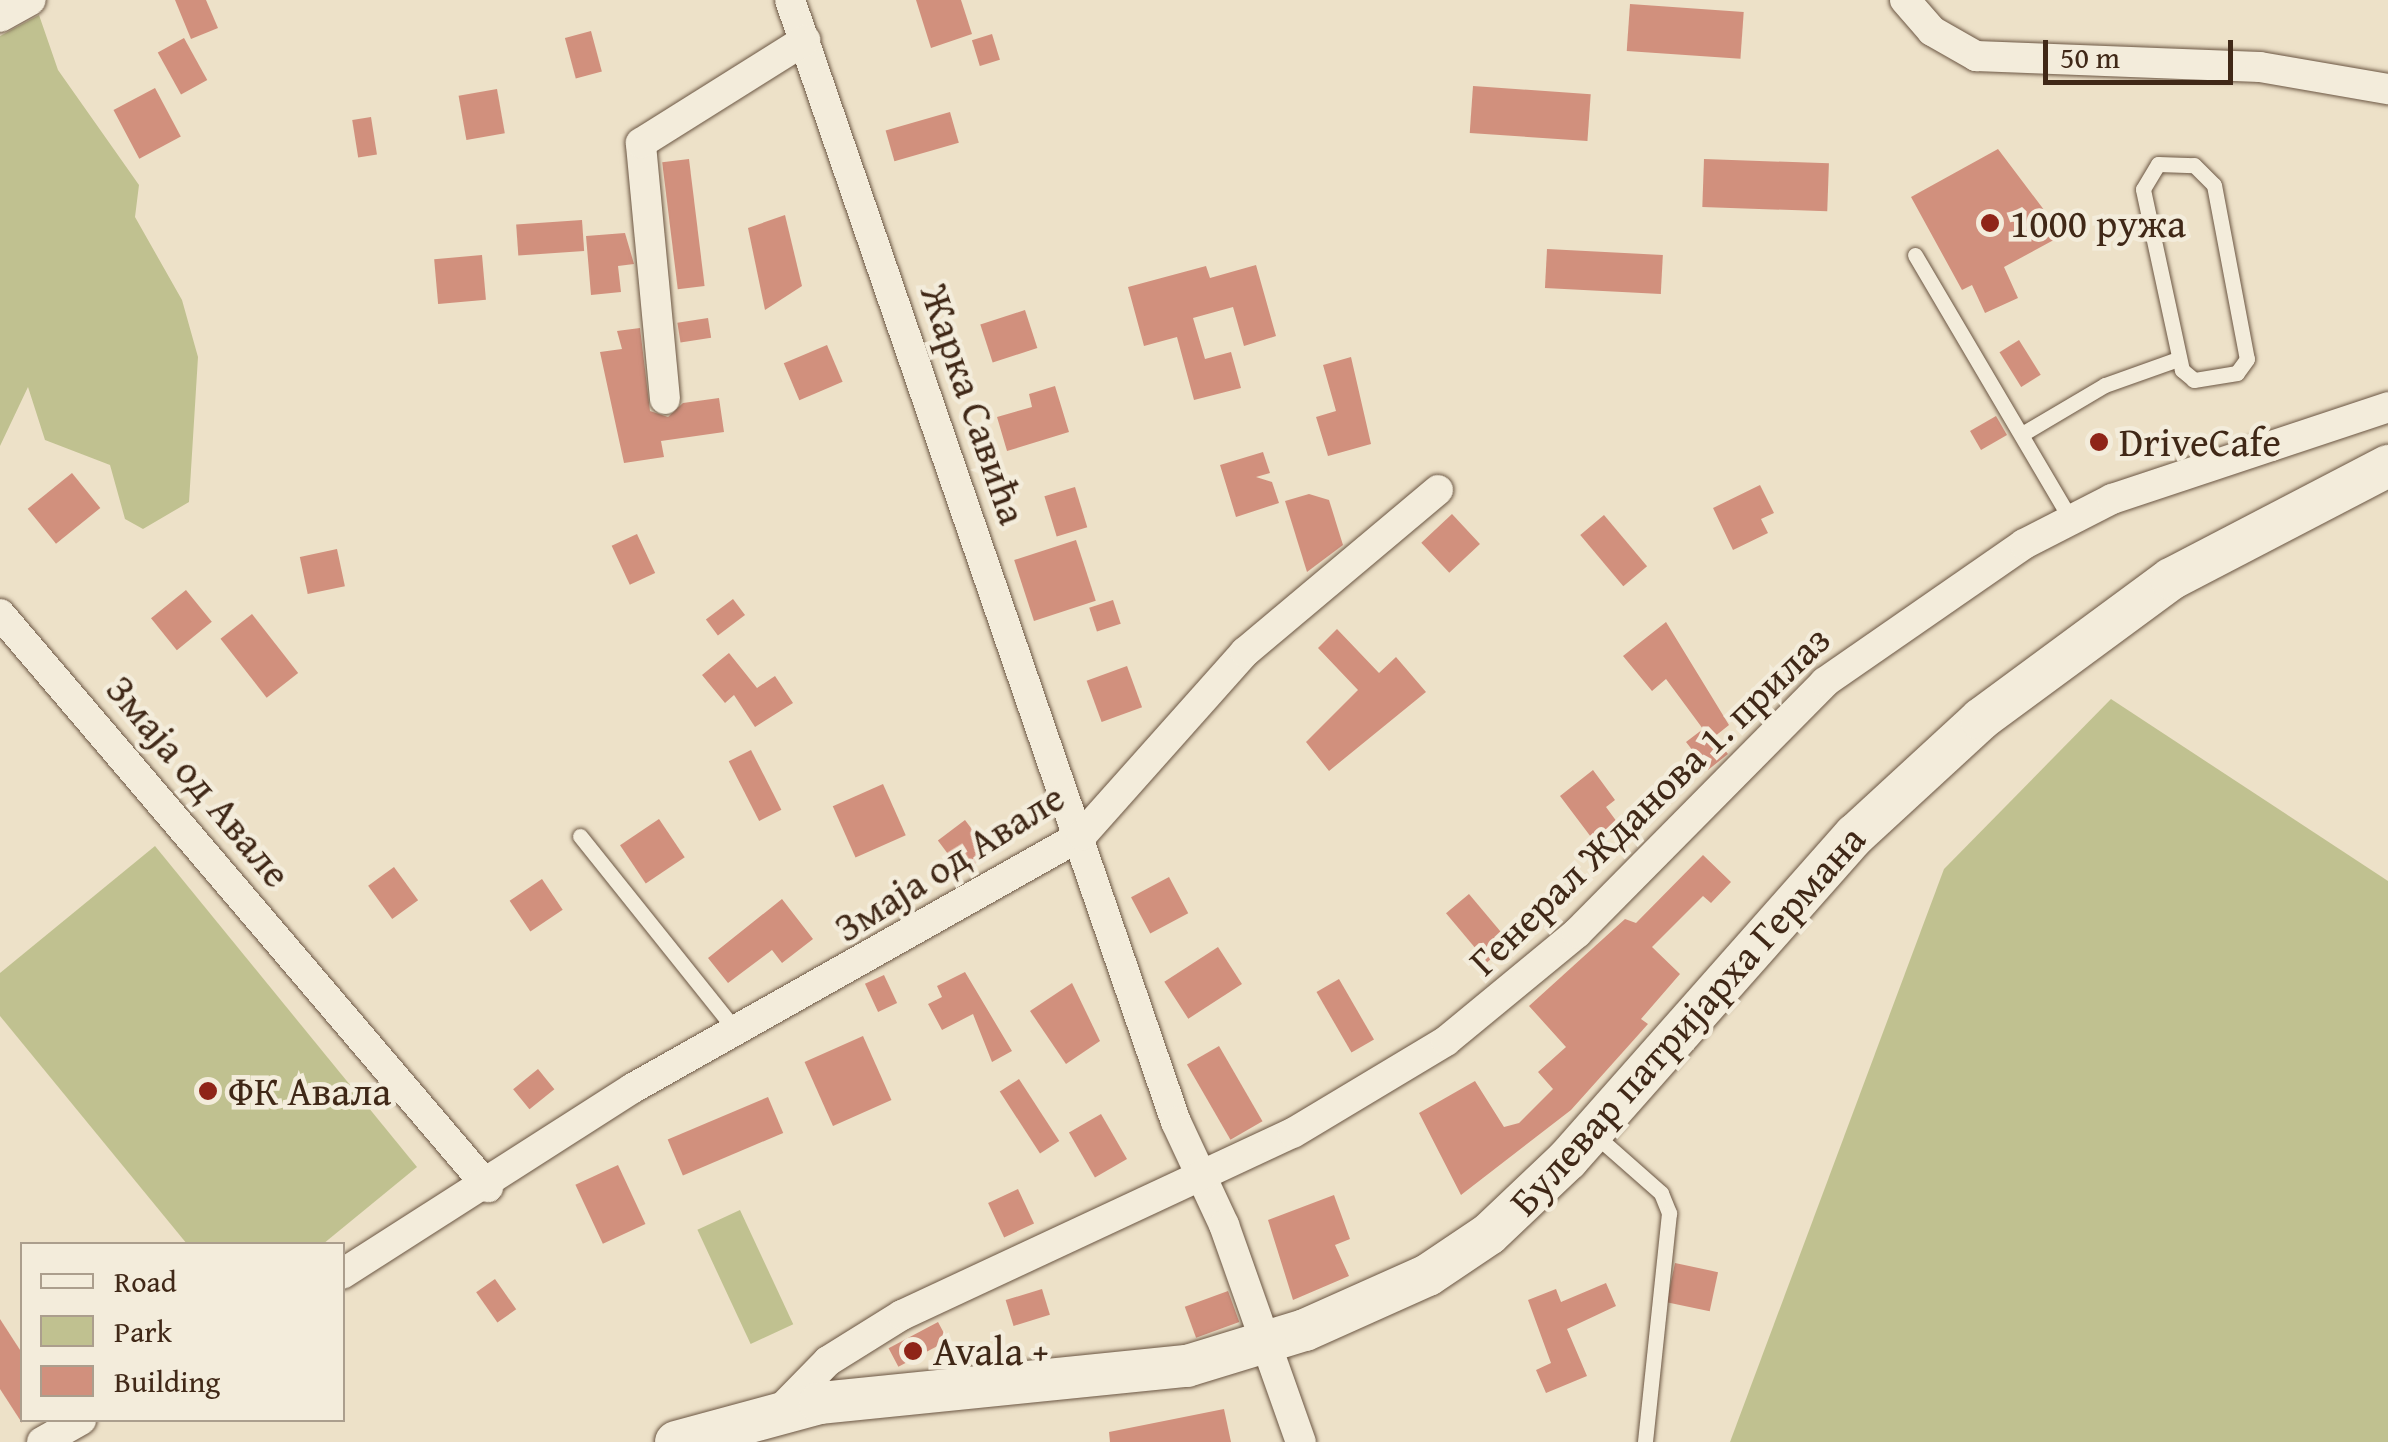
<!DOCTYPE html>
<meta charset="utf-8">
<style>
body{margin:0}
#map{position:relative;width:2388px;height:1442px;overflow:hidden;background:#ede1c8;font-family:"Gentium Book Plus",serif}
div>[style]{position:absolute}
.green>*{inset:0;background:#c0c190;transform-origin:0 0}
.building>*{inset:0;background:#d1907d;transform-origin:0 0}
.roads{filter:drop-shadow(0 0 2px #6b5643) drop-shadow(0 0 2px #6b5643)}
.service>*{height:15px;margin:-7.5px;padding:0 7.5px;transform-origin:7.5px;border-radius:7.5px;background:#f3ecdb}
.minor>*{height:30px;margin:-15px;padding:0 15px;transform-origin:15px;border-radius:15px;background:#f3ecdb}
.secondary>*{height:42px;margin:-21px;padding:0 21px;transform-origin:21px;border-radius:21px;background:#f3ecdb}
.dots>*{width:28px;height:28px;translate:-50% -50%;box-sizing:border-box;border:5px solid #f3ecdb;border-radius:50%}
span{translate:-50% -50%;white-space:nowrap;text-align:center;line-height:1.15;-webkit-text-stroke:9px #f3ecdb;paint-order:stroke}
.poi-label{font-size:40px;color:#402817}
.left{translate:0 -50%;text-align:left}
.street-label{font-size:40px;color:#402817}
.legend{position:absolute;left:20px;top:1242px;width:325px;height:180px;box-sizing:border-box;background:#f3ecdb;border:2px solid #ab9e8d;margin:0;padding:12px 18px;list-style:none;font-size:30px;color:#402817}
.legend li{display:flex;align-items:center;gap:20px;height:50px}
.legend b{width:50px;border:2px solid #ab9e8d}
.scale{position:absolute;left:2043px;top:40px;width:190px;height:45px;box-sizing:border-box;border:5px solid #402817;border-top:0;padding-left:12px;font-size:30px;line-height:35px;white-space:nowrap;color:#402817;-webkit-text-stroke:8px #f3ecdb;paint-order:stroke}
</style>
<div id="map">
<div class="green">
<i style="clip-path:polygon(39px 15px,58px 70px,139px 185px,135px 217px,182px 300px,198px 357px,189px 502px,143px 529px,125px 519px,110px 465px,45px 440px,28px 387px,0 446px,0 36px)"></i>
<i style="clip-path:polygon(2111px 699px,2388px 881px,2388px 1442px,1730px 1442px,1944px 869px)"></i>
<i style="clip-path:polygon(155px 846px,417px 1167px,323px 1244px,187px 1244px,0 1016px,0 973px)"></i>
<i style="left:740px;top:1210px;width:126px;height:47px;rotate:65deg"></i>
</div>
<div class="building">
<i style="clip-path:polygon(175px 0,206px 0,218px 28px,191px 39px)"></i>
<i style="clip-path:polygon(916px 0,961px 0,972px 34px,931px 48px)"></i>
<i style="left:1630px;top:4px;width:114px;height:47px;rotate:4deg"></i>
<i style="left:591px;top:31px;width:42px;height:27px;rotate:75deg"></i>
<i style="left:992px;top:34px;width:27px;height:21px;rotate:73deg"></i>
<i style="left:184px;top:38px;width:48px;height:30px;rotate:61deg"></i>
<i style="left:1473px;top:86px;width:118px;height:47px;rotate:4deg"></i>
<i style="left:155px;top:88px;width:55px;height:47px;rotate:62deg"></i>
<i style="left:497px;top:89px;width:45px;height:39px;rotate:80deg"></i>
<i style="left:950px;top:112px;width:32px;height:67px;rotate:74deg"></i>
<i style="left:371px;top:117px;width:38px;height:19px;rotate:81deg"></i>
<i style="clip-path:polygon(1998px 149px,2063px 235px,2004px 267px,2018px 298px,1985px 313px,1972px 285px,1962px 290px,1911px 197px)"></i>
<i style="left:689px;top:159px;width:128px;height:27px;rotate:83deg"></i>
<i style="left:1704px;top:159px;width:125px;height:48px;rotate:2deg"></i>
<i style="clip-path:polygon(785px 215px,802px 286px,765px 310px,748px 228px)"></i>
<i style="left:582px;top:220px;width:31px;height:66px;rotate:86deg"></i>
<i style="clip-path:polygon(625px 233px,634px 264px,618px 266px,621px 292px,591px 295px,586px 236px)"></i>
<i style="left:1547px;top:249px;width:116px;height:39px;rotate:3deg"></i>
<i style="left:482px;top:255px;width:45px;height:48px;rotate:85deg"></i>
<i style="clip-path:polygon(1256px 265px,1276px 336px,1244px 346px,1233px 307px,1193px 318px,1205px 359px,1231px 352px,1241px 388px,1194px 400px,1177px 337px,1144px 346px,1128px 287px,1206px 266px,1210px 278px)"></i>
<i style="left:1025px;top:310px;width:40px;height:47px;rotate:72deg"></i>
<i style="left:708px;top:318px;width:20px;height:31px;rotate:81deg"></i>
<i style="clip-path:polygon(640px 328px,650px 411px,668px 417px,683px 403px,719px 398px,724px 432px,661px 441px,664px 457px,624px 463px,600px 352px,622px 349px,617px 331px)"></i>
<i style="left:2019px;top:340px;width:41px;height:23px;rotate:58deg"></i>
<i style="left:827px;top:345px;width:40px;height:47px;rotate:67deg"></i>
<i style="clip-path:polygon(1351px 357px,1371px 444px,1328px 456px,1316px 417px,1336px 411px,1323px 365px)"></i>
<i style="clip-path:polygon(1055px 386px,1069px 432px,1007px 451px,997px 417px,1032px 407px,1029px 394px)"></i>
<i style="left:1996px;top:416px;width:22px;height:30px;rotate:60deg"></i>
<i style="clip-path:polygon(1263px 452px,1270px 473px,1256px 477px,1272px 482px,1279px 503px,1236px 517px,1220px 465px)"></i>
<i style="left:72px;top:473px;width:45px;height:57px;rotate:51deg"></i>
<i style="clip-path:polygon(1760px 485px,1774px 513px,1761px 519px,1768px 533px,1733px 550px,1713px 508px)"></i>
<i style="left:1075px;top:487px;width:42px;height:32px;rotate:73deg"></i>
<i style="clip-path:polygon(1309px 494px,1329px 500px,1343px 545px,1307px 572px,1285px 501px)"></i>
<i style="left:1452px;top:514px;width:41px;height:42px;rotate:47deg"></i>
<i style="left:1604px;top:515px;width:67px;height:31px;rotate:50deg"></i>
<i style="left:637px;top:534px;width:43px;height:28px;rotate:65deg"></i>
<i style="left:1076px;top:540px;width:64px;height:65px;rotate:72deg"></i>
<i style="left:337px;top:549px;width:38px;height:38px;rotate:78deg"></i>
<i style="left:186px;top:590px;width:41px;height:45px;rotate:51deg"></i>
<i style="left:733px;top:599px;width:20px;height:34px;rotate:53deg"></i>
<i style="left:1113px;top:600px;width:25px;height:25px;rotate:72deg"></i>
<i style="left:252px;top:614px;width:75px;height:40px;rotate:52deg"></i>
<i style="clip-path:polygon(1666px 622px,1729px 725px,1714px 737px,1728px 754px,1708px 770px,1686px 742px,1703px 729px,1666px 679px,1652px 691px,1623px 656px)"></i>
<i style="clip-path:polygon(1337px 629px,1379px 673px,1396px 657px,1426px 692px,1329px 771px,1306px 742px,1358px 690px,1318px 648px)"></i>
<i style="clip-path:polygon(729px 653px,757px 688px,775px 676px,793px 703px,755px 727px,734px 695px,725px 703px,702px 675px)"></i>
<i style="left:1127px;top:666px;width:44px;height:43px;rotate:70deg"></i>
<i style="left:751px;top:750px;width:67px;height:25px;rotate:63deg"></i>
<i style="clip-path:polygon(1593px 770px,1615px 800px,1606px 807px,1617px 822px,1594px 841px,1560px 796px)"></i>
<i style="left:883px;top:784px;width:56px;height:55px;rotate:66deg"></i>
<i style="left:659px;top:819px;width:46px;height:47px;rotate:56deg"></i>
<i style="left:965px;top:820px;width:41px;height:34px;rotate:53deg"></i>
<i style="clip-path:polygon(1703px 855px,1731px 882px,1711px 903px,1703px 896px,1652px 947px,1680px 974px,1641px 1019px,1648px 1024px,1571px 1110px,1461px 1195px,1419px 1113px,1475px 1081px,1504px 1127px,1519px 1123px,1553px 1089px,1538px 1072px,1566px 1047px,1529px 1006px,1625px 919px,1636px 923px)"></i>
<i style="left:394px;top:867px;width:41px;height:32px;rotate:54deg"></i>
<i style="left:1169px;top:877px;width:41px;height:43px;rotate:62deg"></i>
<i style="left:542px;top:879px;width:37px;height:39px;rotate:56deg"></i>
<i style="left:1469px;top:894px;width:64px;height:30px;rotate:50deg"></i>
<i style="clip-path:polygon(782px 899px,813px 939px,782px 963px,772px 950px,728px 983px,708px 958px)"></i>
<i style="left:1218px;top:947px;width:44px;height:64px;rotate:57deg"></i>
<i style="clip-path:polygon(965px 972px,1012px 1051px,992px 1062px,973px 1014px,942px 1030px,928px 1004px,942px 997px,937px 986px)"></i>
<i style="left:884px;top:975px;width:31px;height:21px;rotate:65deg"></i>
<i style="left:1339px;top:979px;width:70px;height:26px;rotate:60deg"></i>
<i style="clip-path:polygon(1072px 983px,1100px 1041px,1066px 1064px,1030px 1011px)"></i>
<i style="left:863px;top:1036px;width:70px;height:64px;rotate:66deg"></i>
<i style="left:1219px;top:1046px;width:87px;height:37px;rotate:60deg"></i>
<i style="left:538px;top:1069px;width:26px;height:32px;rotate:51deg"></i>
<i style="left:1019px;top:1079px;width:74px;height:23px;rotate:57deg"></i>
<i style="left:768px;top:1097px;width:39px;height:109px;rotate:67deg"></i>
<i style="left:1101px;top:1114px;width:52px;height:37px;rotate:60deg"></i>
<i style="left:618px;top:1165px;width:65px;height:47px;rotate:65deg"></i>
<i style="left:1018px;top:1189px;width:38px;height:33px;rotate:65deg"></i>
<i style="clip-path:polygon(1334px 1195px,1350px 1239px,1335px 1245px,1349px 1276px,1293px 1300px,1268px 1220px)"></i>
<i style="left:1675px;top:1263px;width:44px;height:40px;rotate:12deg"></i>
<i style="left:495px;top:1279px;width:37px;height:23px;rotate:55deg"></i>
<i style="clip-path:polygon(1606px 1283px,1616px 1306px,1567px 1329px,1587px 1376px,1546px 1393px,1536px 1370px,1551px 1363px,1528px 1300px,1556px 1289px,1561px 1302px)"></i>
<i style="left:1042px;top:1289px;width:27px;height:38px;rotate:73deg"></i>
<i style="left:1228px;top:1291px;width:33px;height:46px;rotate:70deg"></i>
<i style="clip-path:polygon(0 1319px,22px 1353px,22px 1423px,0 1389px)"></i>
<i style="left:938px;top:1322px;width:21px;height:56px;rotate:62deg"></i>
<i style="clip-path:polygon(1224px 1409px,1231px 1442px,1110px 1442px,1109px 1432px)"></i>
</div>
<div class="roads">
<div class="service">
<i style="left:2158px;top:164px;width:36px;rotate:2deg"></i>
<i style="left:2194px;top:165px;width:28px;rotate:45deg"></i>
<i style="left:2214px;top:185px;width:177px;rotate:79.3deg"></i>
<i style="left:2247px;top:359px;width:17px;rotate:126deg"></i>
<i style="left:2237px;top:373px;width:44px;rotate:170.8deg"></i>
<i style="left:2194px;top:380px;width:16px;rotate:-140deg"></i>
<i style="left:2182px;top:370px;width:185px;rotate:-102.2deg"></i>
<i style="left:2143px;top:189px;width:29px;rotate:-59deg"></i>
<i style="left:1915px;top:255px;width:303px;rotate:59.5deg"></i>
<i style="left:2022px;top:434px;width:96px;rotate:-30.6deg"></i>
<i style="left:2105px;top:385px;width:77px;rotate:-19.6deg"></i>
<i style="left:580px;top:836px;width:250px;rotate:51.3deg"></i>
<i style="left:1593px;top:1133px;width:91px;rotate:41.4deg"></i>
<i style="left:1661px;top:1193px;width:22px;rotate:68deg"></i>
<i style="left:1669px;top:1213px;width:230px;rotate:96deg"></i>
</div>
<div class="minor">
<i style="left:790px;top:0;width:1187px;rotate:71.02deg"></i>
<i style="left:1176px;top:1122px;width:114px;rotate:65deg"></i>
<i style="left:1224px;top:1225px;width:230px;rotate:70.5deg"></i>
<i style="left:1905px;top:0;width:41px;rotate:48.9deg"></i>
<i style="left:1932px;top:31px;width:51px;rotate:29.6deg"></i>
<i style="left:1976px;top:56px;width:284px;rotate:2.2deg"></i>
<i style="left:2260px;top:67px;width:130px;rotate:9.8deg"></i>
<i style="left:0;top:17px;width:35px;rotate:-29deg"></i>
<i style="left:665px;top:399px;width:257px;rotate:-95.4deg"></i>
<i style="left:641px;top:143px;width:194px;rotate:-32.1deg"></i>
<i style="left:0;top:614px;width:753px;rotate:49.58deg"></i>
<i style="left:342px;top:1274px;width:345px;rotate:-32.6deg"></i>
<i style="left:633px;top:1088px;width:515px;rotate:-29.4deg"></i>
<i style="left:1082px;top:835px;width:245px;rotate:-48.3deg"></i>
<i style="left:1245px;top:652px;width:252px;rotate:-40deg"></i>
<i style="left:779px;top:1411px;width:70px;rotate:-45.6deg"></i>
<i style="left:828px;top:1361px;width:87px;rotate:-31.9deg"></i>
<i style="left:902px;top:1315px;width:431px;rotate:-25deg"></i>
<i style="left:1293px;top:1133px;width:179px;rotate:-31deg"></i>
<i style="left:1446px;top:1041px;width:170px;rotate:-39.5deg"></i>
<i style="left:1577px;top:933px;width:353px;rotate:-45.3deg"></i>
<i style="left:1825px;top:682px;width:242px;rotate:-34.7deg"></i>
<i style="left:2024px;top:544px;width:99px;rotate:-27.1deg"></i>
<i style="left:2112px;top:499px;width:291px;rotate:-18.4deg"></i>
<i style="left:42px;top:1442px;width:45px;rotate:-29.4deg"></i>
</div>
<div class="secondary">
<i style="left:676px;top:1442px;width:149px;rotate:-15.2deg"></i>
<i style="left:820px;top:1403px;width:369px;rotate:-5.8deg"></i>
<i style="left:1187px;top:1366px;width:123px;rotate:-17deg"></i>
<i style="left:1305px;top:1330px;width:135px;rotate:-24.1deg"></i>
<i style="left:1428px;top:1275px;width:73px;rotate:-33.9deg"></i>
<i style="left:1489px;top:1234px;width:109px;rotate:-43.5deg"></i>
<i style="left:1568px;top:1159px;width:433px;rotate:-48.5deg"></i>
<i style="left:1855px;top:835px;width:171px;rotate:-42.6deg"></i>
<i style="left:1981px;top:719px;width:236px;rotate:-36.4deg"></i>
<i style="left:2171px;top:579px;width:245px;rotate:-27.5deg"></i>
</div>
</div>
<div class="dots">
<i style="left:1990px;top:223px;background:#8f2418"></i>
<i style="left:2099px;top:442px;background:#8f2418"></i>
<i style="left:208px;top:1091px;background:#8f2418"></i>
<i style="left:913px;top:1351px;background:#8f2418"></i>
</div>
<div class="poi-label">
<span class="left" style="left:2010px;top:223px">1000 ружа</span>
<span class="left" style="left:2119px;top:442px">DriveCafe</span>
<span class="left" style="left:228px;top:1091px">ФК Авала</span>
<span class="left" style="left:933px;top:1351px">Avala +</span>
</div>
<div class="street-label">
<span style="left:974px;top:404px;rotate:71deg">Жарка Савића</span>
<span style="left:199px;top:781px;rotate:50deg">Змаја од Авале</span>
<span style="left:1649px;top:800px;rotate:-44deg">Генерал Жданова 1. прилаз</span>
<span style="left:949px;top:862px;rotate:-32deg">Змаја од Авале</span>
<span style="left:1687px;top:1020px;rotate:-48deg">Булевар патријарха Германа</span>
</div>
<ul class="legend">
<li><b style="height:12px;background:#f3ecdb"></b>Road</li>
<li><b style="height:28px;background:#c0c190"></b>Park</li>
<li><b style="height:28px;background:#d1907d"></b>Building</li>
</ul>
<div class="scale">50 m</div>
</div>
